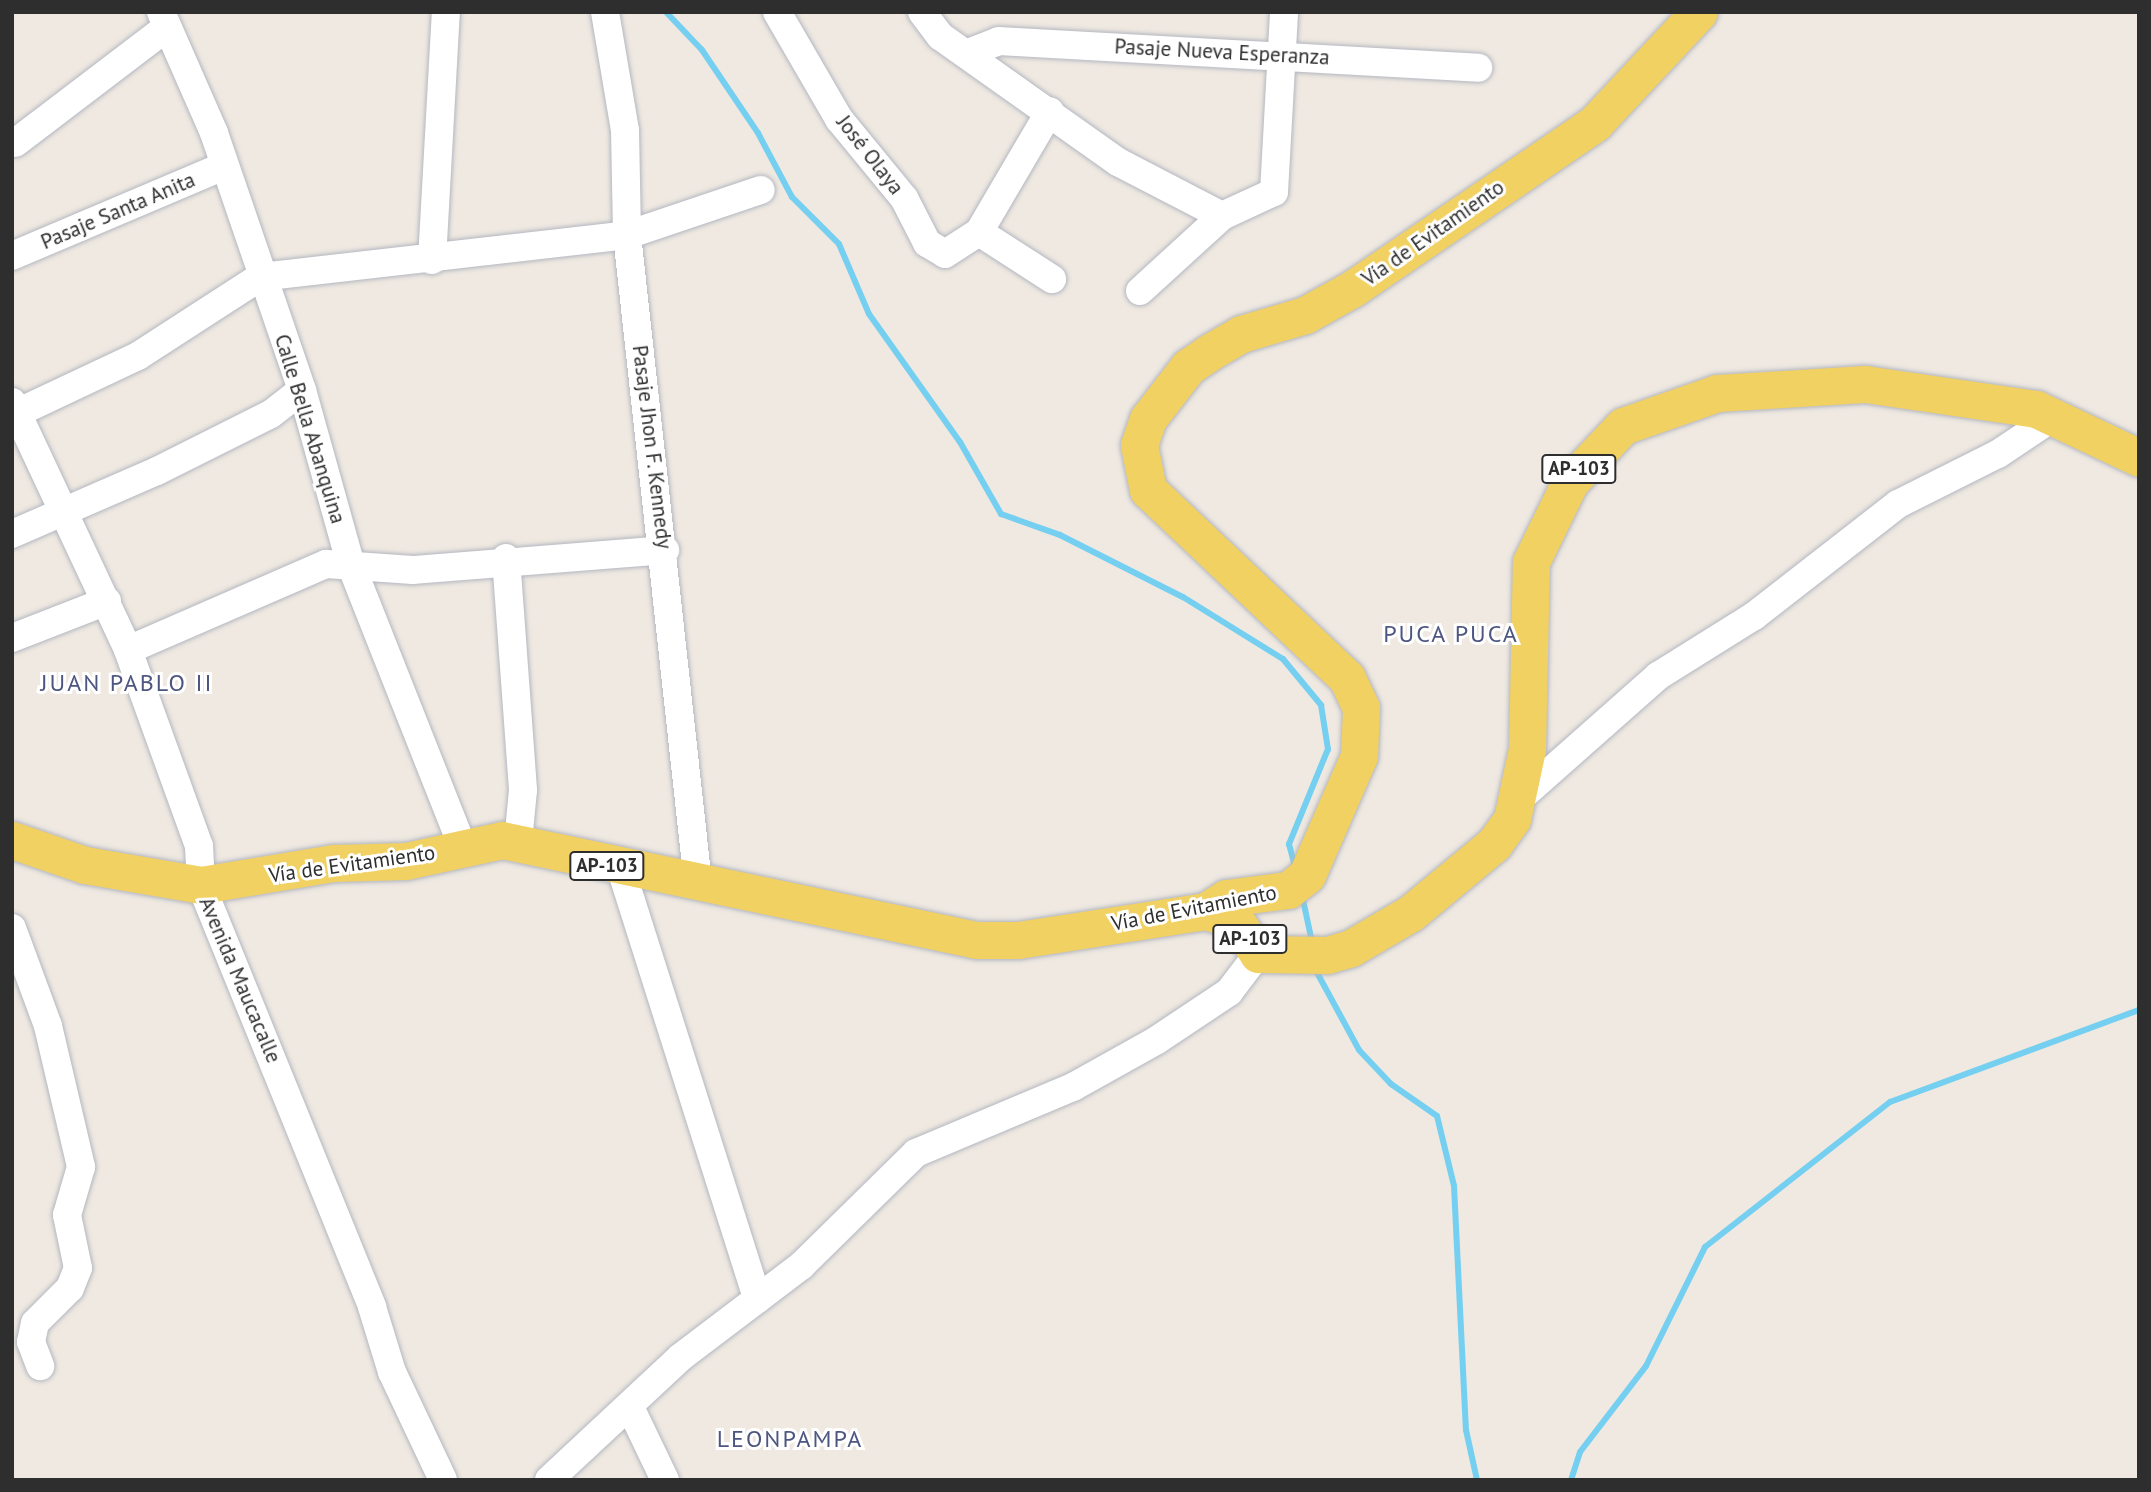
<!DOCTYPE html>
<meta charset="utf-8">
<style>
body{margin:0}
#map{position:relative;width:2151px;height:1492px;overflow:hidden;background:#efe9e1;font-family:"PT Sans",sans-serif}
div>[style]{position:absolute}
.stream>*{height:6px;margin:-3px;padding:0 3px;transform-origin:3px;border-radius:3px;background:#75cff0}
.roads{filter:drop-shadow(0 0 2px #b4b7c1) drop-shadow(0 0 2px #b4b7c1)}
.minor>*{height:28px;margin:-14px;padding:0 14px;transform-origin:14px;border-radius:14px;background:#fff}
.major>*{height:37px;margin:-18.5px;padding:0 18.5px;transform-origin:18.5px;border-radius:18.5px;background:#f2d163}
span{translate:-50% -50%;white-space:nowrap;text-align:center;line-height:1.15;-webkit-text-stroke:6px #fff;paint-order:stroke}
.shield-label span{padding:2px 5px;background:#fff;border:2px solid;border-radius:5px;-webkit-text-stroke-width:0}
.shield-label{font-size:19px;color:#2e2e2e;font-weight:700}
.street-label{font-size:21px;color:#2e2e2e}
.quarter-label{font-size:24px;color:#4d5680;letter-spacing:2px}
.frame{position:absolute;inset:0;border:14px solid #2e2e2e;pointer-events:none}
</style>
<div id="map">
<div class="stream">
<i style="left:666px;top:12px;width:52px;rotate:46.5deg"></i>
<i style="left:702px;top:50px;width:100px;rotate:56deg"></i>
<i style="left:758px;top:133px;width:72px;rotate:62deg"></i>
<i style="left:792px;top:197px;width:66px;rotate:45deg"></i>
<i style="left:839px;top:244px;width:76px;rotate:66.8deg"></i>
<i style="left:869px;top:314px;width:157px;rotate:54.6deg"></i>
<i style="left:960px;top:442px;width:83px;rotate:60.3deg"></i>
<i style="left:1001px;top:514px;width:63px;rotate:19.6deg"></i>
<i style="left:1060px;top:535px;width:138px;rotate:26.8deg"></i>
<i style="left:1183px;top:597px;width:118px;rotate:31.8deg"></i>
<i style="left:1283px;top:659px;width:60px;rotate:50.4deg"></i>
<i style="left:1321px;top:705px;width:45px;rotate:81deg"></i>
<i style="left:1328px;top:749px;width:103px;rotate:112.3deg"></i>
<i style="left:1289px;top:844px;width:24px;rotate:75deg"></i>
<i style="left:1302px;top:895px;width:48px;rotate:78deg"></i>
<i style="left:1314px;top:967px;width:94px;rotate:61.5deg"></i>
<i style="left:1359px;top:1050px;width:47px;rotate:46.7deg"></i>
<i style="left:1391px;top:1084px;width:56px;rotate:34.8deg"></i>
<i style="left:1437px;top:1116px;width:72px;rotate:76.3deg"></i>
<i style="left:1454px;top:1186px;width:244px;rotate:87.2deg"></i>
<i style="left:1466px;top:1430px;width:51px;rotate:77.6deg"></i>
<i style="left:1571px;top:1480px;width:29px;rotate:-72deg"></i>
<i style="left:1580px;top:1452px;width:108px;rotate:-52.5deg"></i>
<i style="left:1646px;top:1366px;width:133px;rotate:-63.6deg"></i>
<i style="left:1705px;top:1247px;width:235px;rotate:-38.1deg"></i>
<i style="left:1890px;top:1102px;width:265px;rotate:-20.3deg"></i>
</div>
<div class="roads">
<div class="minor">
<i style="left:161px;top:12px;width:132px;rotate:66.3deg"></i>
<i style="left:214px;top:133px;width:272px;rotate:71.1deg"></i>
<i style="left:302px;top:390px;width:182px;rotate:74.4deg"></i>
<i style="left:351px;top:565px;width:301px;rotate:68.4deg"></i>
<i style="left:605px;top:12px;width:120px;rotate:80.4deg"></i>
<i style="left:625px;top:130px;width:105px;rotate:88.9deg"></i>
<i style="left:627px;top:235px;width:652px;rotate:83.75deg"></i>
<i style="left:777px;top:12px;width:124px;rotate:59.9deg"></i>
<i style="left:839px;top:119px;width:102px;rotate:50.6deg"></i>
<i style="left:904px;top:198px;width:51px;rotate:62.9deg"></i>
<i style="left:927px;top:243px;width:21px;rotate:31deg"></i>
<i style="left:945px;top:254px;width:40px;rotate:-32.9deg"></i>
<i style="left:979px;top:232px;width:87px;rotate:32.8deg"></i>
<i style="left:922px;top:12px;width:30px;rotate:53deg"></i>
<i style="left:940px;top:36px;width:218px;rotate:35.3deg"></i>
<i style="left:1118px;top:162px;width:117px;rotate:27.4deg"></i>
<i style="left:968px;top:53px;width:33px;rotate:-21deg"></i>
<i style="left:999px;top:41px;width:480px;rotate:3.2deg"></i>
<i style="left:15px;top:143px;width:191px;rotate:-37.3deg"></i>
<i style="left:979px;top:232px;width:140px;rotate:-59.6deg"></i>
<i style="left:12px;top:256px;width:230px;rotate:-23deg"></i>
<i style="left:432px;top:260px;width:248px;rotate:-86.8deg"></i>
<i style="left:1140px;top:291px;width:111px;rotate:-42.4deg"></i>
<i style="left:1222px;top:216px;width:57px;rotate:-24.8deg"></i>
<i style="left:1274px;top:192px;width:180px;rotate:-86.8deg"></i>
<i style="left:12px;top:402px;width:274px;rotate:64.9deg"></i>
<i style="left:128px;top:650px;width:208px;rotate:70.1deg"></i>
<i style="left:199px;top:846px;width:39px;rotate:87deg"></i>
<i style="left:201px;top:885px;width:455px;rotate:67.9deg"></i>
<i style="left:372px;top:1307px;width:68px;rotate:72.9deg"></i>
<i style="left:392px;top:1372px;width:119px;rotate:64.7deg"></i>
<i style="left:17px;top:413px;width:134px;rotate:-25.2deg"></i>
<i style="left:138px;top:356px;width:145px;rotate:-32.9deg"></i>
<i style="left:260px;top:277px;width:369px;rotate:-6.5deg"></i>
<i style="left:627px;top:235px;width:141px;rotate:-18.6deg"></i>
<i style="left:12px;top:534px;width:158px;rotate:-23.5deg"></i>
<i style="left:157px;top:471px;width:127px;rotate:-26.6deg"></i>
<i style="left:271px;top:414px;width:39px;rotate:-38deg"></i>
<i style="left:506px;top:558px;width:233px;rotate:85.8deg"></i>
<i style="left:523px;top:790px;width:52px;rotate:95.5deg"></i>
<i style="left:12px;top:638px;width:102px;rotate:-21.3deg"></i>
<i style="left:128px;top:650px;width:216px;rotate:-23.5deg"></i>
<i style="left:326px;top:564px;width:87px;rotate:3.9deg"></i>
<i style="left:413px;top:570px;width:253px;rotate:-4.5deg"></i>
<i style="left:1519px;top:799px;width:186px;rotate:-41.5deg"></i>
<i style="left:1658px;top:676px;width:113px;rotate:-32deg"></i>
<i style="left:1754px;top:616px;width:182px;rotate:-37.9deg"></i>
<i style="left:1898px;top:504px;width:112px;rotate:-26.6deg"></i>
<i style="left:1998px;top:454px;width:69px;rotate:-33.7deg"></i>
<i style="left:621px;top:869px;width:451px;rotate:72.4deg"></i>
<i style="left:12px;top:928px;width:104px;rotate:69.8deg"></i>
<i style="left:48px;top:1026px;width:145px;rotate:76.8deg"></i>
<i style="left:81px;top:1167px;width:50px;rotate:106.3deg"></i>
<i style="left:67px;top:1215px;width:54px;rotate:78.3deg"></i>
<i style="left:78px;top:1268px;width:22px;rotate:112deg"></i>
<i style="left:70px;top:1288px;width:49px;rotate:135deg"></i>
<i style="left:35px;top:1323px;width:19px;rotate:102deg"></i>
<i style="left:31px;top:1342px;width:26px;rotate:69deg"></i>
<i style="left:630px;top:1407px;width:81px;rotate:64.4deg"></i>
<i style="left:549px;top:1480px;width:180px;rotate:-43deg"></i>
<i style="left:681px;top:1357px;width:151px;rotate:-37.2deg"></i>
<i style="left:801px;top:1266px;width:161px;rotate:-44.5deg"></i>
<i style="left:916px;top:1153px;width:170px;rotate:-22.8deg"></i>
<i style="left:1073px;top:1087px;width:96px;rotate:-29.2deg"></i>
<i style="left:1157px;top:1040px;width:87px;rotate:-33.7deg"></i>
<i style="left:1229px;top:992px;width:48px;rotate:-52.7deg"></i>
</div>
<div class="major">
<i style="left:12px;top:840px;width:77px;rotate:18.9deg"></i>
<i style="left:85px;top:865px;width:118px;rotate:9.8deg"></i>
<i style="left:201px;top:885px;width:134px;rotate:-9.5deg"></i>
<i style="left:333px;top:863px;width:73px;rotate:-1.6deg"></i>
<i style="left:406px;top:861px;width:98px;rotate:-12.3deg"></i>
<i style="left:502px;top:840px;width:485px;rotate:11.9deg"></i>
<i style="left:977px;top:940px;width:41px"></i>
<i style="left:1018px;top:940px;width:190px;rotate:-8.8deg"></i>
<i style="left:1206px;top:911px;width:32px;rotate:18deg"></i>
<i style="left:1236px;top:921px;width:40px;rotate:56deg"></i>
<i style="left:1258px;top:954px;width:69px;rotate:0.8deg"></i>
<i style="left:1327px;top:955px;width:25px;rotate:-16deg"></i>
<i style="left:1351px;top:948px;width:69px;rotate:-30.3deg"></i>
<i style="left:1411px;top:913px;width:108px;rotate:-39.7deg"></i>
<i style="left:1494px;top:844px;width:31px;rotate:-54deg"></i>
<i style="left:1512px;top:819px;width:72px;rotate:-77.9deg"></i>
<i style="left:1527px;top:749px;width:187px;rotate:-88.8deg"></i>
<i style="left:1531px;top:562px;width:89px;rotate:-64deg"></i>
<i style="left:1570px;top:482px;width:77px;rotate:-46.6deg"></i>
<i style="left:1623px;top:426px;width:100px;rotate:-19.3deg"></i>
<i style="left:1717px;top:393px;width:148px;rotate:-3.5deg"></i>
<i style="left:1865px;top:384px;width:173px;rotate:8.3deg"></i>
<i style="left:2036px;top:409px;width:114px;rotate:25.4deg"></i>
<i style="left:1206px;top:911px;width:24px;rotate:-33deg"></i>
<i style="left:1226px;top:898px;width:63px;rotate:-7.4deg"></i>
<i style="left:1288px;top:890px;width:24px;rotate:-38deg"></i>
<i style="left:1307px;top:875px;width:130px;rotate:-66.4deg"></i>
<i style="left:1359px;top:756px;width:48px;rotate:-87.6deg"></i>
<i style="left:1361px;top:708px;width:33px;rotate:-115deg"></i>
<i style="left:1347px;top:678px;width:274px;rotate:-136.6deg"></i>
<i style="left:1148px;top:490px;width:46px;rotate:-101.3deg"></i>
<i style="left:1139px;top:445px;width:28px;rotate:-71deg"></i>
<i style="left:1148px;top:419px;width:66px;rotate:-52.4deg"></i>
<i style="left:1188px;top:367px;width:27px;rotate:-34deg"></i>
<i style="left:1210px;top:352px;width:36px;rotate:-30deg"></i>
<i style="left:1241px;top:334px;width:67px;rotate:-16.5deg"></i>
<i style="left:1305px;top:315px;width:54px;rotate:-29deg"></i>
<i style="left:1352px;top:289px;width:294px;rotate:-34.3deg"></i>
<i style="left:1595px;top:123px;width:152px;rotate:-46.9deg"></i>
</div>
</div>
<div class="shield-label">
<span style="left:1579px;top:469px">AP-103</span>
<span style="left:607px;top:866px">AP-103</span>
<span style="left:1250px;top:939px">AP-103</span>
</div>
<div class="street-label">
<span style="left:1222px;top:52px;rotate:3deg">Pasaje Nueva Esperanza</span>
<span style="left:870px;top:155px;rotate:52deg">José Olaya</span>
<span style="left:118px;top:211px;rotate:-23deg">Pasaje Santa Anita</span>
<span style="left:1433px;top:233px;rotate:-35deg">Vía de Evitamiento</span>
<span style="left:310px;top:429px;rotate:73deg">Calle Bella Abanquina</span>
<span style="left:652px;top:447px;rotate:83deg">Pasaje Jhon F. Kennedy</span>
<span style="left:352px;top:864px;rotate:-8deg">Vía de Evitamiento</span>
<span style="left:1194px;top:908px;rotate:-11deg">Vía de Evitamiento</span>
<span style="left:240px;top:980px;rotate:67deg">Avenida Maucacalle</span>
</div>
<div class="quarter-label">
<span style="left:1451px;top:634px">PUCA PUCA</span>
<span style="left:127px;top:683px">JUAN PABLO II</span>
<span style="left:790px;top:1439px">LEONPAMPA</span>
</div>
<div class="frame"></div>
</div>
